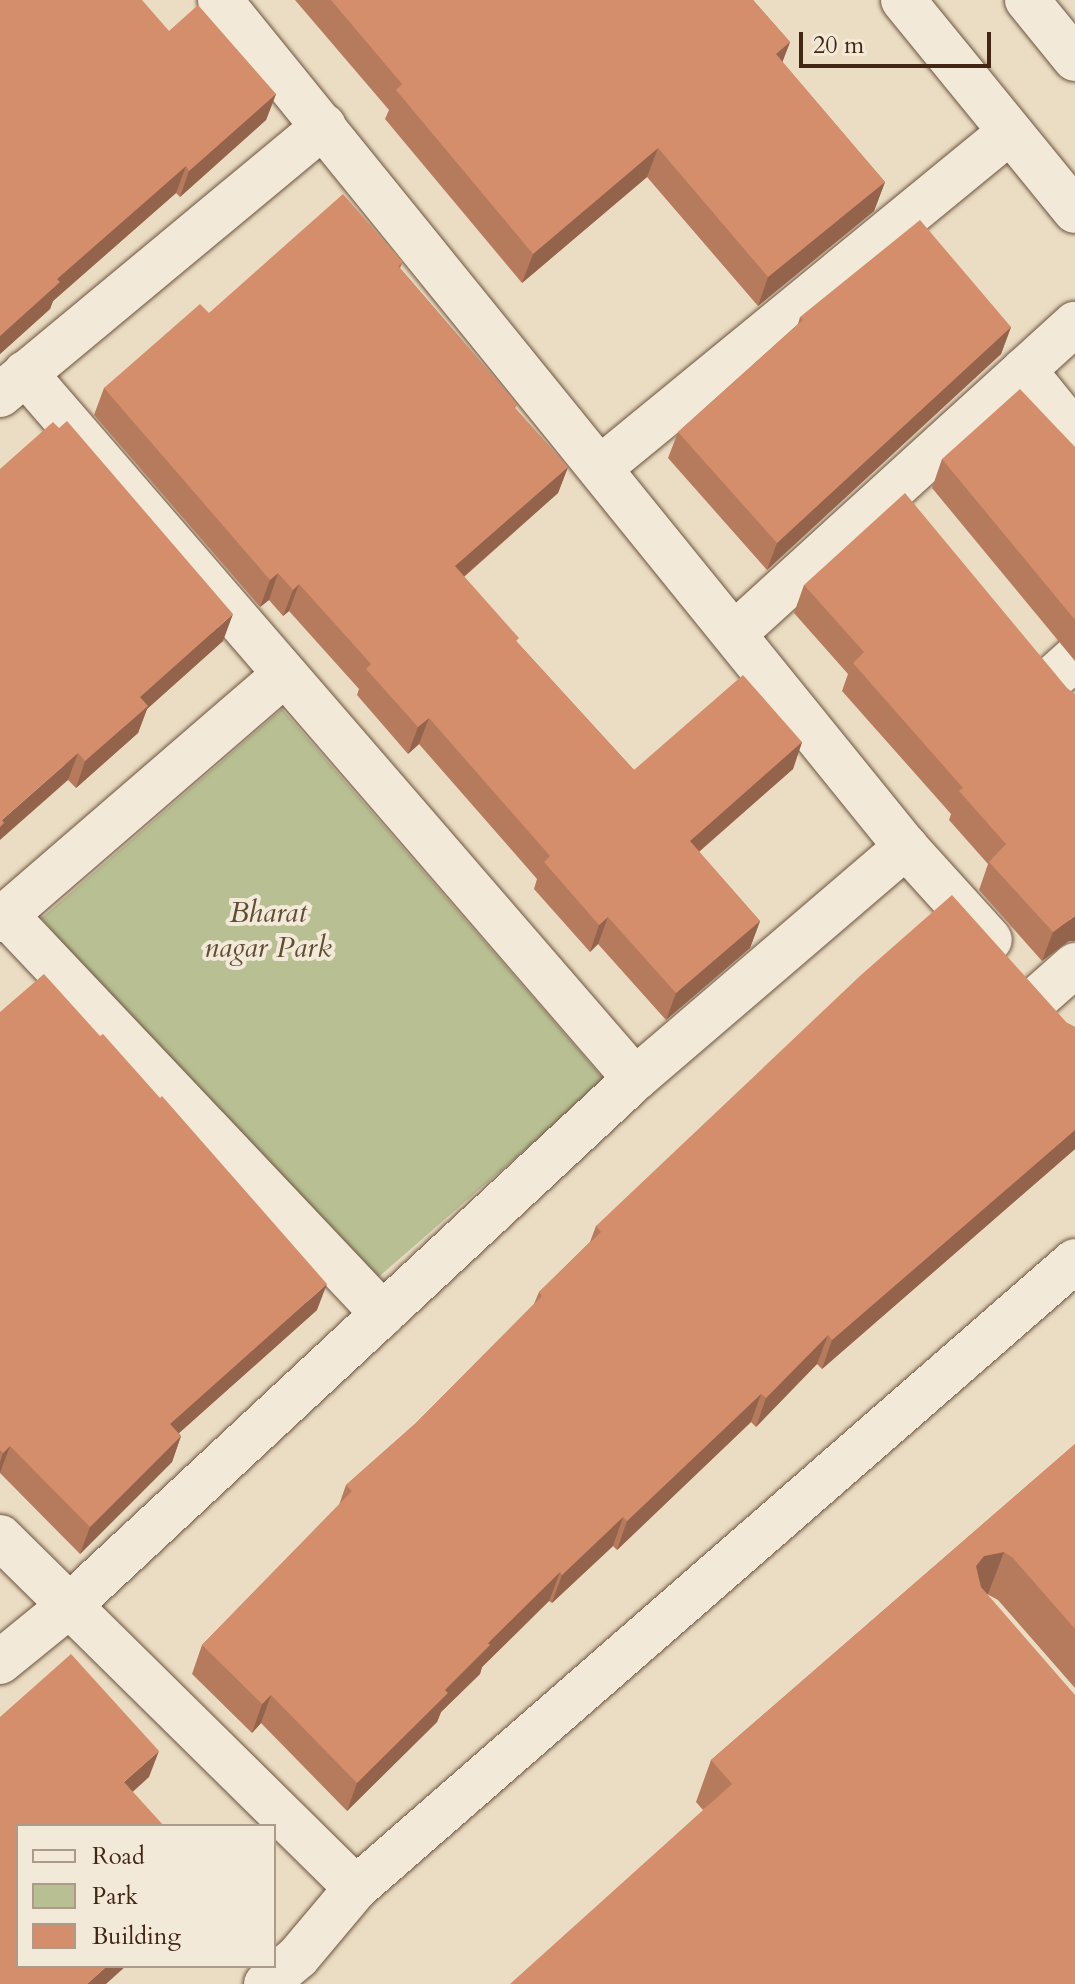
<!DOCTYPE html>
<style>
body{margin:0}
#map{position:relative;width:1075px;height:1984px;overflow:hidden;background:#ebddc3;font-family:Cardo,serif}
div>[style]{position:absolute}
.green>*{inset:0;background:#b8c093;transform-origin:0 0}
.roads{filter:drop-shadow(0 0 2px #6c533f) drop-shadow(0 0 2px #6c533f)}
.street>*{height:44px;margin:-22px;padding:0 22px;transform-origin:22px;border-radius:22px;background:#f2e9d8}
.secondary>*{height:44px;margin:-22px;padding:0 22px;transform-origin:22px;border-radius:22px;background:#f2e9d8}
.wall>*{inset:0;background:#b67a5d}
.shaded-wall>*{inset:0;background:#94634c}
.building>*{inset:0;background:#d48e6c}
span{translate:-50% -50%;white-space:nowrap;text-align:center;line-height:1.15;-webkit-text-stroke:8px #f2e9d8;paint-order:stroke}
.park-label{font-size:30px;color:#604c33;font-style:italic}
.legend{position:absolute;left:16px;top:1824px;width:260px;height:144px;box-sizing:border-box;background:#f2e9d8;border:2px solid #ac9b89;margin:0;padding:10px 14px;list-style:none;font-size:24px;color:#422513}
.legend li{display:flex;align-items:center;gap:16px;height:40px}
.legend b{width:40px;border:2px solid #ac9b89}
.scale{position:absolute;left:799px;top:32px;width:192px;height:36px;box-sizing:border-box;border:4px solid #422513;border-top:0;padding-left:10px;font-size:24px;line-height:28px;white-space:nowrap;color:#422513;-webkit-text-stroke:6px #f2e9d8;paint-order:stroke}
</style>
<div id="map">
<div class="green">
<i style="left:282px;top:709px;width:492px;height:319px;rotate:49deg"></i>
</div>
<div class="roads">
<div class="street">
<i style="left:220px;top:0;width:1090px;rotate:51deg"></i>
<i style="left:906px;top:847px;width:125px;rotate:47.9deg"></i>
<i style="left:1024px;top:370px;width:81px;rotate:51deg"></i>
<i style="left:25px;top:373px;width:933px;rotate:49.17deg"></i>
<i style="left:0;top:395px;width:421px;rotate:-39.7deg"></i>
<i style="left:600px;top:468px;width:530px;rotate:-39.34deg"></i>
<i style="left:734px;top:634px;width:461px;rotate:-42.3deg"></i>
<i style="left:1055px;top:676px;width:27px;rotate:-42deg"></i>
<i style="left:6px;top:915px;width:549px;rotate:46.62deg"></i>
<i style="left:0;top:920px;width:376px;rotate:-40.8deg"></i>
<i style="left:1040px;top:996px;width:47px;rotate:-41.5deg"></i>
<i style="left:0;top:1537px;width:500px;rotate:44.6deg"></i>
<i style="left:0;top:1662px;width:89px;rotate:-39.1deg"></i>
<i style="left:69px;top:1606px;width:773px;rotate:-42.96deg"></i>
<i style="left:635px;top:1079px;width:357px;rotate:-40.6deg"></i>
<i style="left:266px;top:1984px;width:42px;rotate:-40.2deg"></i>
<i style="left:298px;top:1957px;width:90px;rotate:-50deg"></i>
<i style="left:356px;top:1888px;width:954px;rotate:-41.09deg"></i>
</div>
<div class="secondary">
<i style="left:903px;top:0;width:272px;rotate:50.8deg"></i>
<i style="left:1027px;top:0;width:76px;rotate:50.9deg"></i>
</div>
</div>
<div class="wall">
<i style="clip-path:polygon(0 0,169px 31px,276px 94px,266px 120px,180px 197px,176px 193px,53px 301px,50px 309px,0 354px)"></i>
<i style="clip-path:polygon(295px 0,753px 0,790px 42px,782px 62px,885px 182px,874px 211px,758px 306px,647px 177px,522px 283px,385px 119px,389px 110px)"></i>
<i style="clip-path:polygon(403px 262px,400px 268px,517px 404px,515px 408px,568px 467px,558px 493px,464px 577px,517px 642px,634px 770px,802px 742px,793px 769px,699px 852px,760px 921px,750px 948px,666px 1020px,598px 944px,590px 952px,534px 889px,537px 879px,419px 744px,408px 754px,357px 695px,359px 689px,289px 611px,283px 616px,269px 600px,260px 607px,94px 415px,104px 388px,209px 313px)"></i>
<i style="clip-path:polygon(800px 317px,1011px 327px,1001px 354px,767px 570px,668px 458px,678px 432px,798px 324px)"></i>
<i style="clip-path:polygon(1075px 447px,1075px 661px,932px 488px,942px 459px)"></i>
<i style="clip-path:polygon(0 469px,223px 641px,147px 709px,138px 733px,76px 788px,68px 780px)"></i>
<i style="clip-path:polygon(804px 585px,1067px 688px,1069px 941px,1042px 961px,979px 890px,988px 864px,949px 820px,951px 814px,842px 691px,848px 674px,794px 613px)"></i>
<i style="clip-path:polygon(0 1012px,317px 1310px,179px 1433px,181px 1436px,172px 1462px,80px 1554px,0 1473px)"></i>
<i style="clip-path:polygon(1067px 1023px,1075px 1027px,1075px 1149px,822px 1369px,817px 1364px,756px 1427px,751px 1422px,617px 1550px,613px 1546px,552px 1603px,549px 1601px,482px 1667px,480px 1674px,441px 1712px,437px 1722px,347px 1811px,261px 1723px,252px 1733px,192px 1674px,202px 1645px,339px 1505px,346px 1485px,416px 1423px,534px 1304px,539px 1292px,590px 1242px,596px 1226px)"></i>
<i style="clip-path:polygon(1075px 1444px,1075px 1688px,998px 1600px,987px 1594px,703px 1810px,696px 1802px,711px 1760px)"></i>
</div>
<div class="shaded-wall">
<i style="clip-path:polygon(790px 42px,779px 71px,776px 54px)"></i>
<i style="clip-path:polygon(276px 94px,266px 120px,180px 197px,189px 171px)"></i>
<i style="clip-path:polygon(658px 148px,647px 177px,522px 283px,533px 254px)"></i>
<i style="clip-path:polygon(186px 166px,176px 193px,53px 301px,50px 309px,0 354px,0 336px,57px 279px)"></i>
<i style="clip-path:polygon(885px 182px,874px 211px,758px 306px,768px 277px)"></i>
<i style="clip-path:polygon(1011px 327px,1001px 354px,767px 570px,777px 543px)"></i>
<i style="clip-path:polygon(568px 467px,558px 493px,445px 593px,455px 566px)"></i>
<i style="clip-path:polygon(278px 573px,269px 600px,260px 607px,270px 580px)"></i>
<i style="clip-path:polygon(299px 584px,289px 611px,283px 616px,293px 590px)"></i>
<i style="clip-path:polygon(233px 614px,223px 641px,147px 709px,138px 733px,76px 788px,85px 761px,140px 697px)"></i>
<i style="clip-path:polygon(429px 718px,419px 744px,408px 754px,418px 727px)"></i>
<i style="clip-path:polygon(802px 742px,793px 769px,680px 868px,690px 841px)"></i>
<i style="clip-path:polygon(78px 753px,68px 780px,0 840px,0 825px,2px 820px)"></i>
<i style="clip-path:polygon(1075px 916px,1075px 941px,1069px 941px,1042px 961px,1053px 932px)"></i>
<i style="clip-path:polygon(608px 917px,598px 944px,590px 952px,599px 925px)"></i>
<i style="clip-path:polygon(760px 921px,750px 948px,666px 1020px,676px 993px)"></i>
<i style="clip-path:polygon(1075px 1130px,1075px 1149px,822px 1369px,832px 1340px)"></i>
<i style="clip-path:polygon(327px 1284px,317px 1310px,160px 1450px,170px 1424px)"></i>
<i style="clip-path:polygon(828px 1335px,817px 1364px,756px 1427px,766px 1398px)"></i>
<i style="clip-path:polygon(761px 1394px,751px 1422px,617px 1550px,627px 1521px)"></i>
<i style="clip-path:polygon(181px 1436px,172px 1462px,80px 1554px,90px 1527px)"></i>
<i style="clip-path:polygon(10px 1446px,0 1473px,0 1462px,3px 1453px)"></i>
<i style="clip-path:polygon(623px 1517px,613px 1546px,552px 1603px,562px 1575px)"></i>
<i style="clip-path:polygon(1004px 1552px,988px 1594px,968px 1598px,976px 1566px,984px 1556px)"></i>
<i style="clip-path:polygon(560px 1572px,549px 1601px,482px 1667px,480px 1674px,441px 1712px,437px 1722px,347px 1811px,357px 1783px,488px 1643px)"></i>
<i style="clip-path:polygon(271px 1695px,261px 1723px,252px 1733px,262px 1704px)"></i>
<i style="clip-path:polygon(159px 1751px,149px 1777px,114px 1809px,124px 1782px)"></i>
<i style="clip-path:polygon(107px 1966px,126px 1966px,106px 1984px,87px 1984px)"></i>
</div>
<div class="building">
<i style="clip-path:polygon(0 0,142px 0,169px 31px,198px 5px,276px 94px,189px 171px,186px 166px,57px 279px,60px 282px,0 336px)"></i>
<i style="clip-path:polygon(331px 0,753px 0,790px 42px,776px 54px,885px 182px,768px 277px,658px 148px,533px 254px,396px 90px,402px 84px)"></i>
<i style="clip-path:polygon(343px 194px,403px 262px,398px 266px,517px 404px,514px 407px,568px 467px,455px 566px,519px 638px,516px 641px,634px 770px,743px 675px,802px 742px,690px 841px,760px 921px,676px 993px,608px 917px,599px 925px,544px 862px,550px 856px,429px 718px,418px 727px,366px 669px,371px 664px,299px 584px,293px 590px,278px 573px,270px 580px,104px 388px,200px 304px,209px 313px)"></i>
<i style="clip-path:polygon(920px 220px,1011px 327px,777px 543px,678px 432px,803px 320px,800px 317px)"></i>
<i style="clip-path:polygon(1020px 389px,1075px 447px,1075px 620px,942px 459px)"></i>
<i style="clip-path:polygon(67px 421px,233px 614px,140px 697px,148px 706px,85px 761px,78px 753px,2px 820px,4px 823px,0 827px,0 469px,53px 422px,59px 428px)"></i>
<i style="clip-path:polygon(905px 493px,1067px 688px,1075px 694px,1075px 916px,1053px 932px,989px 862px,1006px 844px,959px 791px,963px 788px,853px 663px,864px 652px,804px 585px)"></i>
<i style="clip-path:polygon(952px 895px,1067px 1023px,1075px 1027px,1075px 1130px,832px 1340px,828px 1335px,766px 1398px,761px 1394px,627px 1521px,623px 1517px,562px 1575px,560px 1572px,488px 1643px,490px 1645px,445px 1690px,448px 1693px,357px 1783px,271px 1695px,262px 1704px,202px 1645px,352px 1491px,346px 1485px,416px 1423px,542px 1296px,539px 1292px,601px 1232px,596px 1226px,861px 975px)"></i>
<i style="clip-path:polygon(44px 974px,100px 1036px,103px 1034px,160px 1098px,162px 1096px,327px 1284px,170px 1424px,181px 1436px,90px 1527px,10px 1446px,3px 1453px,0 1450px,0 1012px)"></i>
<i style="clip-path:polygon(1075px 1444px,1075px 1629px,1013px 1558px,1004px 1552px,984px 1556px,976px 1566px,981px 1587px,1075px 1695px,1075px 1984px,510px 1984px,732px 1784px,711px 1760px)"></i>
<i style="clip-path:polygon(71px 1654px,159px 1751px,124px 1782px,164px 1826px,18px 1826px,18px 1966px,107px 1966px,87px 1984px,0 1984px,0 1717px)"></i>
</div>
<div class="park-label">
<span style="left:268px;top:930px">Bharat<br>nagar Park</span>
</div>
<ul class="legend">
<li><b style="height:10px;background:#f2e9d8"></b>Road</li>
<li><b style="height:22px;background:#b8c093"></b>Park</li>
<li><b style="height:22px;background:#d48e6c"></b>Building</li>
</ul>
<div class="scale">20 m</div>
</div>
